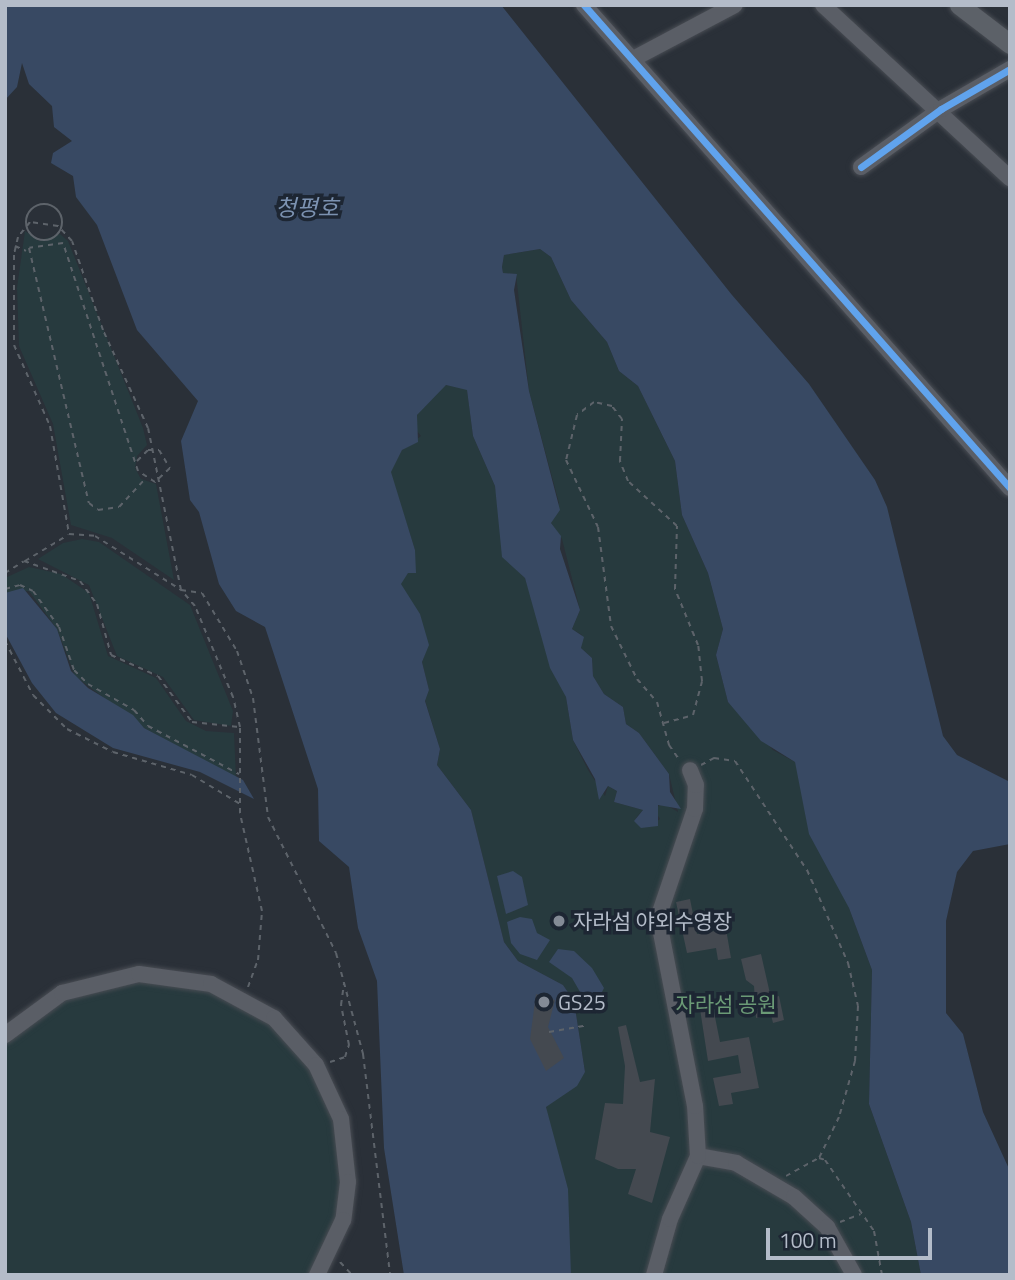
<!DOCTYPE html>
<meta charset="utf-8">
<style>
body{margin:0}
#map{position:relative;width:1015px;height:1280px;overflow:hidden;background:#2a3038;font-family:"Titillium Web","Noto Sans KR",sans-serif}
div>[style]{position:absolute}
.green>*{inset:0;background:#273a3e}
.water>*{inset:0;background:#384963}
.building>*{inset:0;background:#444950}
.path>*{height:2px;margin-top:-1px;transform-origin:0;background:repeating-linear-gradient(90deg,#5d636a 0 5px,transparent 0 10px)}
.path>.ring{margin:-1px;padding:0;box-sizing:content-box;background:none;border:2px solid #5d636a;border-radius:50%}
.roads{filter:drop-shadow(0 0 2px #484c53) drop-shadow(0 0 2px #484c53)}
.minor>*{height:16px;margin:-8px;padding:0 8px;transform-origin:8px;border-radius:8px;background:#5a5e66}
.major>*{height:19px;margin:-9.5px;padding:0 9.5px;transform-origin:9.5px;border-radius:9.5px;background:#5c6168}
.cycleway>*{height:7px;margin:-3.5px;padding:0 3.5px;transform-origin:3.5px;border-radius:3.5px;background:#60a3ed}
.dots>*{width:19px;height:19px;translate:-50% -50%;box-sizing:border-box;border:4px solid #1d2633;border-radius:50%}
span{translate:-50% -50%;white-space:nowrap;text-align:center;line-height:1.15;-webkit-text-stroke:7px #1d2633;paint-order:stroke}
.poi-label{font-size:21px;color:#b4bcc9}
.left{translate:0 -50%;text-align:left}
.park-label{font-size:21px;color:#6b9a76}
.water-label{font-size:23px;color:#7c92b1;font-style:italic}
.frame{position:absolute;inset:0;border:7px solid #b4bcc9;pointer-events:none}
.scale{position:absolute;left:766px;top:1228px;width:166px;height:32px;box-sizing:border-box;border:4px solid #b4bcc9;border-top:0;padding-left:9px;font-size:21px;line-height:24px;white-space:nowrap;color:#b4bcc9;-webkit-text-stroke:5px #1d2633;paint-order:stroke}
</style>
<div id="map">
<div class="green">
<i style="clip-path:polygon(25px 231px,39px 241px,60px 234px,68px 241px,143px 428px,147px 445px,137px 456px,135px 468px,141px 479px,156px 484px,174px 580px,112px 538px,71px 525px,53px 424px,19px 346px,17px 288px)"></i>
<i style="clip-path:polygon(540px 249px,551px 257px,571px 300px,607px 342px,619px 371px,638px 386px,675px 461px,682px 515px,708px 573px,723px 629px,716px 655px,728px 702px,773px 750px,795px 762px,872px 970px,869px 1104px,911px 1222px,921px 1275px,571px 1275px,546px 1107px,585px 1072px,574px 1001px,563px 985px,518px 961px,504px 942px,471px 810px,437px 765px,440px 749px,425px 700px,429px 690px,422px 662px,428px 645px,400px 584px,415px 550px,390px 472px,402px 450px,421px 436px,414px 427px,417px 415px,433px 394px,446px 385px,467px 389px,473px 436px,495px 486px,508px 561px,525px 578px,566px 697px,573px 740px,588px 770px,605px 796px,608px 786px,617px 791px,614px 802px,643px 810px,636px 818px,653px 824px,660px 819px,654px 809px,663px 803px,678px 812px,669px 774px,639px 733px,626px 724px,623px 707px,604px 694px,593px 676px,592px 658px,581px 648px,582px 635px,572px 629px,580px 610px,562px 539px,551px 523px,559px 503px,529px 391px,516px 274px,503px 273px,502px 267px,504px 255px)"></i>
<i style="clip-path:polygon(82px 539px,99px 542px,190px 605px,233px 711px,231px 726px,194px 720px,163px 677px,117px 656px,89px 585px,38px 559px,63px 543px)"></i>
<i style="clip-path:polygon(29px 567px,61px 574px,89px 593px,108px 656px,156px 678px,186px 721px,206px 731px,234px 733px,236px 778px,144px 728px,75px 676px,57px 629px,29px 591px,5px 593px,5px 578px)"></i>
<i style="clip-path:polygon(139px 974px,244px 998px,316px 1065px,341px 1119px,348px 1182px,317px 1275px,5px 1275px,5px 1035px,35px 1009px)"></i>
</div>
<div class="water">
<i style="clip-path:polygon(5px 5px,501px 5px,732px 295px,809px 384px,875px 480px,887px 507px,943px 736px,957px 755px,1010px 782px,1010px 844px,973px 851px,957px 872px,946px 921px,946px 1013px,963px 1034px,983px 1112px,1010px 1171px,1010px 1275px,921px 1275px,911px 1222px,869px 1104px,872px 970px,849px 908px,809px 834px,795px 762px,761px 741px,728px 702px,716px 655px,723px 629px,708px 573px,682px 515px,675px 461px,638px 386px,619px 371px,607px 342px,571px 300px,551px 257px,540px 249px,504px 255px,502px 267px,503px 273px,517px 274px,514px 290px,529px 391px,560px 510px,551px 523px,561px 536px,560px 549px,580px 610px,572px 629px,584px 637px,581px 648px,592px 658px,593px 676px,604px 694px,623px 707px,626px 724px,639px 733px,669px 774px,670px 792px,681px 809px,658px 805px,658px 826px,641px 828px,634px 821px,643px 810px,614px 802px,617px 791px,608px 786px,599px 800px,595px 779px,573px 740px,566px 697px,550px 668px,525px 578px,502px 557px,495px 486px,473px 436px,467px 390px,446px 385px,417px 415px,418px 442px,402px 450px,391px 472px,415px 550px,416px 573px,408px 573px,401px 584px,420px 614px,429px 645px,422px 662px,429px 690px,425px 701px,440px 749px,437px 765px,471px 810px,504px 942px,518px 961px,563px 985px,574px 1001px,585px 1072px,577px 1086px,546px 1107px,568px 1189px,571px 1275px,404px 1275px,384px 1148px,377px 981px,358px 928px,349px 867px,319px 841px,318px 789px,265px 627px,236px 611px,219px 584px,199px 512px,190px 500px,181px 441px,198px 401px,137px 330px,97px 225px,76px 197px,73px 176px,51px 163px,53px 153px,72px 141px,54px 127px,52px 106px,29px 84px,22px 63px,17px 87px,5px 100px)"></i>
<i style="clip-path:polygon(23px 588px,57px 629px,71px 671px,88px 688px,133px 715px,144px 728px,243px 780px,254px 799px,200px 772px,113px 748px,56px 713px,32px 683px,5px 633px,5px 593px)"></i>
<i style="clip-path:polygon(513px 871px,522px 877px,528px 905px,506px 914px,497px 876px)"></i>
<i style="clip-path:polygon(520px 917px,532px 919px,537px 933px,550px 940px,537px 960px,520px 954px,511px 943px,507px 922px)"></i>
<i style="clip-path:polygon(558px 949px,574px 951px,592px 968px,604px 988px,597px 1002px,587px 1004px,572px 978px,549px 962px)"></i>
</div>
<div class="building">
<i style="clip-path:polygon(690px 899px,697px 934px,726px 929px,731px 958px,718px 960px,716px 948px,687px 953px,676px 902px)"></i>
<i style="clip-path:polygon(761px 954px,771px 998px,779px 996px,784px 1020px,773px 1023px,771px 1015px,756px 1018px,754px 986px,746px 980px,741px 959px)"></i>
<i style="clip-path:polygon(536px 994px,555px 1000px,548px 1027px,564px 1058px,546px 1071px,530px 1039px)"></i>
<i style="clip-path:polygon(713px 1007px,720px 1042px,749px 1037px,759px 1088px,731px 1093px,733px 1104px,719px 1106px,713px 1078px,741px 1073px,738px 1055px,708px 1061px,700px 1009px)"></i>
<i style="clip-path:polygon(626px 1025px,640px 1082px,655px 1079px,650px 1132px,670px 1137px,652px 1203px,628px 1194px,636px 1169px,618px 1169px,595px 1159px,605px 1103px,623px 1104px,625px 1066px,618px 1027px)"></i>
</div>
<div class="path">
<i class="ring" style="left:26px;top:204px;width:34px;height:34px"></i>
<i style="left:15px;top:246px;width:12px;rotate:24deg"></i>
<i style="left:137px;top:461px;width:16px;rotate:-45deg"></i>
<i style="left:148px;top:450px;width:11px"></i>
<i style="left:159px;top:450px;width:21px;rotate:59deg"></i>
<i style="left:170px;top:468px;width:21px;rotate:137deg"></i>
<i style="left:155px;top:482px;width:20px;rotate:-147deg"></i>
<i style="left:138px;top:471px;width:240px;rotate:-108.2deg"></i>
<i style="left:63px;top:243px;width:34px;rotate:172deg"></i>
<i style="left:29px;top:248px;width:262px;rotate:76.8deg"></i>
<i style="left:89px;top:503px;width:11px;rotate:38deg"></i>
<i style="left:98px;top:510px;width:21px;rotate:-8deg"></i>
<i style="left:119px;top:507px;width:37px;rotate:-47deg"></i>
<i style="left:25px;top:561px;width:50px;rotate:-31.2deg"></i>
<i style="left:5px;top:573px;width:22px;rotate:-32deg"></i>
<i style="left:24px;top:561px;width:59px;rotate:19.7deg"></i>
<i style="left:80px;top:581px;width:29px;rotate:54deg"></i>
<i style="left:97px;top:604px;width:53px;rotate:74.6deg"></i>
<i style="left:111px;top:655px;width:51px;rotate:24.1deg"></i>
<i style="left:158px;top:676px;width:57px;rotate:53.5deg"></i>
<i style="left:192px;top:722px;width:47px;rotate:6.1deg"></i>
<i style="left:5px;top:589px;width:16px;rotate:-15deg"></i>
<i style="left:20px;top:585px;width:14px;rotate:25deg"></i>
<i style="left:33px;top:591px;width:44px;rotate:54.2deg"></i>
<i style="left:59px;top:627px;width:46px;rotate:70.8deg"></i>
<i style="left:74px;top:670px;width:20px;rotate:45deg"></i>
<i style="left:88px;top:684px;width:53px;rotate:29.5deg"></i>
<i style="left:134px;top:710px;width:21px;rotate:49deg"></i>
<i style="left:148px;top:726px;width:103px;rotate:27.8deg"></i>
<i style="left:5px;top:641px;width:61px;rotate:62.6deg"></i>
<i style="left:33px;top:695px;width:48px;rotate:45deg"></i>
<i style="left:67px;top:729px;width:51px;rotate:26.6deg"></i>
<i style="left:113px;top:752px;width:82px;rotate:16.2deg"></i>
<i style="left:192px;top:775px;width:56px;rotate:31.1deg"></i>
<i style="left:664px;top:723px;width:30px;rotate:-15deg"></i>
<i style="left:693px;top:715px;width:35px;rotate:-75deg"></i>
<i style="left:702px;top:681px;width:36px;rotate:-96deg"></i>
<i style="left:698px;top:645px;width:61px;rotate:-112.3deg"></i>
<i style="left:675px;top:589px;width:63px;rotate:-88.2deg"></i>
<i style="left:677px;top:526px;width:67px;rotate:-137.4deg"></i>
<i style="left:628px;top:481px;width:22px;rotate:-112deg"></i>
<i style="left:620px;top:461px;width:42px;rotate:-87.3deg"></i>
<i style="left:622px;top:419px;width:16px;rotate:-128deg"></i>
<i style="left:612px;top:406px;width:18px;rotate:-167deg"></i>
<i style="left:594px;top:402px;width:21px;rotate:143deg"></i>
<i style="left:577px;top:415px;width:46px;rotate:103.7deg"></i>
<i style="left:566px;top:460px;width:74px;rotate:64.5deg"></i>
<i style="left:598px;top:527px;width:100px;rotate:82.5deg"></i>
<i style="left:611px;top:626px;width:59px;rotate:63.9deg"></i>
<i style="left:637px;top:679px;width:30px;rotate:49deg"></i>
<i style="left:657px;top:702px;width:45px;rotate:74.4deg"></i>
<i style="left:669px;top:745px;width:19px;rotate:55deg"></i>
<i style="left:701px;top:765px;width:15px;rotate:-28deg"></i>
<i style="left:714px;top:758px;width:21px;rotate:8deg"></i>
<i style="left:735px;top:761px;width:131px;rotate:56.6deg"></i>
<i style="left:807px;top:870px;width:102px;rotate:66.2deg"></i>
<i style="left:848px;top:963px;width:44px;rotate:76.9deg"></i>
<i style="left:858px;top:1006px;width:55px;rotate:93.1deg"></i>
<i style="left:855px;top:1061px;width:58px;rotate:105.9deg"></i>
<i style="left:839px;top:1117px;width:46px;rotate:116deg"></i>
<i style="left:248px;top:987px;width:29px;rotate:-70deg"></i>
<i style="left:258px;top:960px;width:49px;rotate:-85.3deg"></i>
<i style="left:262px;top:911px;width:100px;rotate:-102.7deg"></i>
<i style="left:240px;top:813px;width:86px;rotate:-90deg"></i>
<i style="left:240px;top:727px;width:31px;rotate:-103deg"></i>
<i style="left:233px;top:697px;width:99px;rotate:-112.7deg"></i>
<i style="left:195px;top:606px;width:21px;rotate:-131deg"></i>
<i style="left:181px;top:590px;width:165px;rotate:-101.5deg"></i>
<i style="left:148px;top:428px;width:108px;rotate:-114.7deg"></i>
<i style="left:103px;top:330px;width:94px;rotate:-109.2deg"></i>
<i style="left:72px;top:241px;width:21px;rotate:-133deg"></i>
<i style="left:58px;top:226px;width:28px;rotate:-172deg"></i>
<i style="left:30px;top:222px;width:19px;rotate:129deg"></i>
<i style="left:18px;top:237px;width:18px;rotate:103deg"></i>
<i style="left:14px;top:255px;width:90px;rotate:90deg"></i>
<i style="left:14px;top:345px;width:89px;rotate:66deg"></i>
<i style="left:50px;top:426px;width:110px;rotate:80deg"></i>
<i style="left:69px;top:534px;width:26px;rotate:4deg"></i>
<i style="left:95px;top:536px;width:102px;rotate:32.1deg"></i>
<i style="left:181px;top:590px;width:21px;rotate:8deg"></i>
<i style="left:202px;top:593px;width:68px;rotate:58.9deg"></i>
<i style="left:237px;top:651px;width:50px;rotate:71.2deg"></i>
<i style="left:253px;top:698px;width:120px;rotate:82.8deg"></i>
<i style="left:268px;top:817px;width:152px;rotate:63.4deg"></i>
<i style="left:336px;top:953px;width:105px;rotate:75deg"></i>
<i style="left:363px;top:1054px;width:223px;rotate:83deg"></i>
<i style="left:549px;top:1032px;width:36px;rotate:-10deg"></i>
<i style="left:330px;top:1062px;width:16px;rotate:-18deg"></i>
<i style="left:345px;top:1057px;width:13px;rotate:-72deg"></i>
<i style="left:349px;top:1045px;width:41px;rotate:-101.3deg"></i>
<i style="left:341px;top:1005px;width:22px;rotate:-82deg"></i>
<i style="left:786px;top:1176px;width:38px;rotate:-29deg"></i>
<i style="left:819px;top:1158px;width:6px;rotate:18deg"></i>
<i style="left:825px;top:1160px;width:86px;rotate:55.4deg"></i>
<i style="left:874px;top:1231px;width:45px;rotate:79.7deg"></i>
<i style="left:840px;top:1222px;width:22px;rotate:-21deg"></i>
<i style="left:340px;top:1262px;width:18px;rotate:47deg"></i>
</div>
<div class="roads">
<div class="minor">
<i style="left:584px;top:5px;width:644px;rotate:48.59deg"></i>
<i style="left:823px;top:5px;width:255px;rotate:42.8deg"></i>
<i style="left:633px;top:59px;width:115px;rotate:-27.9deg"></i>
<i style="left:861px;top:167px;width:99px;rotate:-35.9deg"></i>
<i style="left:941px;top:109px;width:80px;rotate:-30.1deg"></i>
<i style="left:5px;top:1035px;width:71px;rotate:-36.4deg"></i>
<i style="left:62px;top:993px;width:79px;rotate:-13.9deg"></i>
<i style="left:139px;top:974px;width:73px;rotate:7.9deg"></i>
<i style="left:211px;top:984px;width:72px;rotate:28.4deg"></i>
<i style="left:274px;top:1018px;width:63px;rotate:48.2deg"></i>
<i style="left:316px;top:1065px;width:60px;rotate:65.2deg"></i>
<i style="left:341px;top:1119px;width:63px;rotate:83.7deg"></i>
<i style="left:348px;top:1182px;width:38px;rotate:97deg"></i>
<i style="left:343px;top:1220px;width:61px;rotate:115.3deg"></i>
<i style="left:698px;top:1156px;width:39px;rotate:10deg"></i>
<i style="left:736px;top:1163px;width:67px;rotate:30.4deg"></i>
<i style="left:794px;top:1197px;width:45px;rotate:42.3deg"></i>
<i style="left:827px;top:1227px;width:55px;rotate:60.6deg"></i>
<i style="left:654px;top:1275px;width:58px;rotate:-74.1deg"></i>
<i style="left:670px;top:1219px;width:69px;rotate:-66deg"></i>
<i style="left:698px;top:1156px;width:50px;rotate:-93.4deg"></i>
<i style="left:695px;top:1106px;width:192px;rotate:-101.1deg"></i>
<i style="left:658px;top:918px;width:115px;rotate:-71.3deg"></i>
<i style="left:695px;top:809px;width:24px;rotate:-88deg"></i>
<i style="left:696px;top:785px;width:16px;rotate:-112deg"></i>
</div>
<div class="major">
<i style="left:959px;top:5px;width:64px;rotate:37.4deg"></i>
</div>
</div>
<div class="cycleway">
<i style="left:584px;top:5px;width:644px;rotate:48.59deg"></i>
<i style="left:861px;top:167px;width:99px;rotate:-35.9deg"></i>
<i style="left:941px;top:109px;width:80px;rotate:-30.1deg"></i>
</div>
<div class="dots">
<i style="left:559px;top:921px;background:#848b96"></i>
<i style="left:544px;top:1002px;background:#848b96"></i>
</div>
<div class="poi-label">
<span class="left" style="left:573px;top:921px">자라섬 야외수영장</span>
<span class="left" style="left:558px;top:1002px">GS25</span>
</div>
<div class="park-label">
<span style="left:726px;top:1004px">자라섬 공원</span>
</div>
<div class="water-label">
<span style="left:307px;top:208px">청평호</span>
</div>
<div class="frame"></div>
<div class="scale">100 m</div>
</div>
